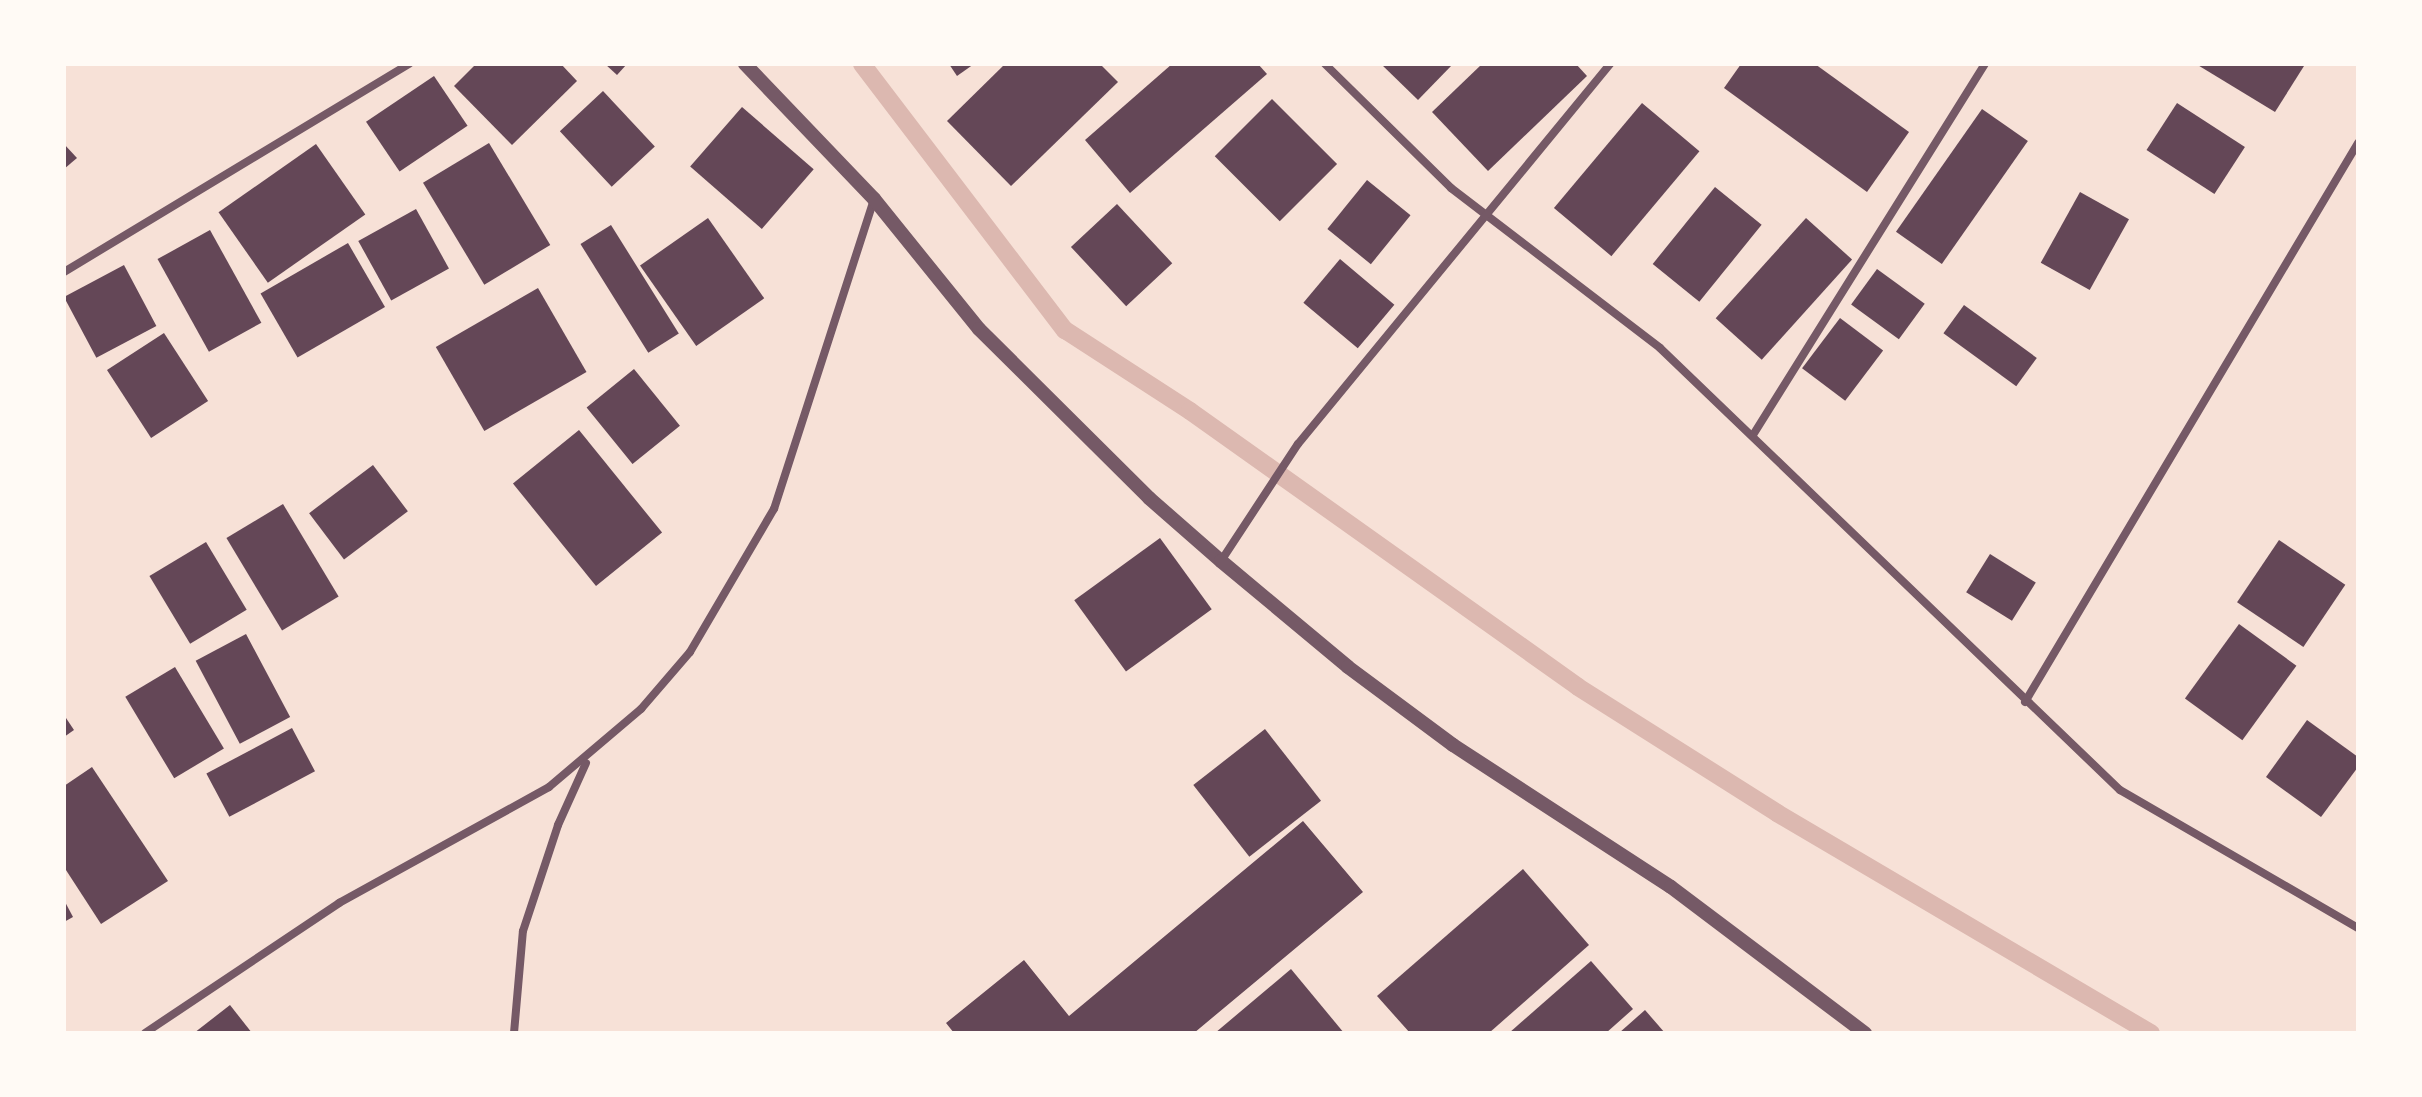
<!DOCTYPE html>
<style>
body{margin:0}
#map{position:relative;width:2422px;height:1097px;overflow:hidden;background:#f7e1d7;font-family:Arial,sans-serif}
div>[style]{position:absolute}
.stream>*{height:18px;margin:-9px;padding:0 9px;transform-origin:9px;border-radius:9px;background:#dcb8b0}
.building>*{inset:0;background:#644757;transform-origin:0 0}
.minor>*{height:8px;margin:-4px;padding:0 4px;transform-origin:4px;border-radius:4px;background:#755966}
.tertiary>*{height:14px;margin:-7px;padding:0 7px;transform-origin:7px;border-radius:7px;background:#755966}
span{translate:-50% -50%;white-space:nowrap;text-align:center;line-height:1.15;-webkit-text-stroke:6px #fffaf5;paint-order:stroke}
.frame{position:absolute;inset:0;border:66px solid #fffaf5;pointer-events:none}
</style>
<div id="map">
<div class="stream">
<i style="left:862px;top:64px;width:335px;rotate:52.7deg"></i>
<i style="left:1065px;top:330px;width:149px;rotate:32.9deg"></i>
<i style="left:1190px;top:411px;width:476px;rotate:35.4deg"></i>
<i style="left:1578px;top:687px;width:236px;rotate:32.3deg"></i>
<i style="left:1777px;top:813px;width:434px;rotate:30.5deg"></i>
</div>
<div class="building">
<i style="clip-path:polygon(476px 64px,561px 64px,577px 81px,512px 145px,454px 86px)"></i>
<i style="clip-path:polygon(605px 64px,627px 64px,617px 75px)"></i>
<i style="clip-path:polygon(949px 64px,974px 64px,957px 76px)"></i>
<i style="clip-path:polygon(1005px 64px,1100px 64px,1118px 82px,1011px 186px,947px 121px)"></i>
<i style="clip-path:polygon(1172px 64px,1258px 64px,1267px 74px,1130px 193px,1085px 140px)"></i>
<i style="clip-path:polygon(1381px 64px,1453px 64px,1418px 100px)"></i>
<i style="clip-path:polygon(1482px 64px,1576px 64px,1587px 76px,1488px 171px,1432px 112px)"></i>
<i style="clip-path:polygon(1741px 64px,1815px 64px,1909px 132px,1867px 192px,1724px 88px)"></i>
<i style="clip-path:polygon(2196px 64px,2301px 64px,2304px 66px,2275px 112px)"></i>
<i style="left:434px;top:76px;width:60px;height:82px;rotate:56deg"></i>
<i style="left:603px;top:91px;width:76px;height:59px;rotate:47deg"></i>
<i style="left:1272px;top:99px;width:92px;height:81px;rotate:45deg"></i>
<i style="left:1642px;top:103px;width:75px;height:137px;rotate:40deg"></i>
<i style="left:2177px;top:103px;width:81px;height:56px;rotate:33deg"></i>
<i style="left:742px;top:107px;width:95px;height:79px;rotate:41deg"></i>
<i style="left:1982px;top:109px;width:56px;height:150px;rotate:35deg"></i>
<i style="left:489px;top:143px;width:119px;height:77px;rotate:59deg"></i>
<i style="clip-path:polygon(64px 144px,77px 158px,64px 169px)"></i>
<i style="left:316px;top:144px;width:86px;height:119px;rotate:55deg"></i>
<i style="left:1367px;top:180px;width:56px;height:63px;rotate:39deg"></i>
<i style="left:1715px;top:187px;width:60px;height:99px;rotate:39deg"></i>
<i style="left:2080px;top:192px;width:56px;height:81px;rotate:29deg"></i>
<i style="left:1117px;top:204px;width:81px;height:63px;rotate:47deg"></i>
<i style="left:416px;top:209px;width:68px;height:66px;rotate:61deg"></i>
<i style="left:708px;top:218px;width:98px;height:83px;rotate:55deg"></i>
<i style="left:1806px;top:218px;width:62px;height:135px;rotate:42deg"></i>
<i style="left:611px;top:225px;width:128px;height:36px;rotate:58deg"></i>
<i style="left:210px;top:230px;width:106px;height:60px;rotate:61deg"></i>
<i style="left:348px;top:243px;width:74px;height:101px;rotate:60deg"></i>
<i style="left:1340px;top:259px;width:71px;height:57px;rotate:40deg"></i>
<i style="left:124px;top:265px;width:69px;height:68px;rotate:62deg"></i>
<i style="left:1877px;top:269px;width:59px;height:44px;rotate:36deg"></i>
<i style="left:538px;top:288px;width:97px;height:118px;rotate:60deg"></i>
<i style="left:1964px;top:305px;width:90px;height:35px;rotate:36deg"></i>
<i style="left:1840px;top:318px;width:54px;height:63px;rotate:37deg"></i>
<i style="left:164px;top:333px;width:81px;height:68px;rotate:57deg"></i>
<i style="left:634px;top:369px;width:73px;height:61px;rotate:51deg"></i>
<i style="left:579px;top:430px;width:132px;height:85px;rotate:51deg"></i>
<i style="left:373px;top:465px;width:58px;height:80px;rotate:53deg"></i>
<i style="left:283px;top:504px;width:108px;height:66px;rotate:59deg"></i>
<i style="left:1160px;top:538px;width:88px;height:106px;rotate:54deg"></i>
<i style="left:2279px;top:540px;width:80px;height:75px;rotate:34deg"></i>
<i style="left:206px;top:542px;width:79px;height:66px;rotate:59deg"></i>
<i style="left:1990px;top:554px;width:54px;height:45px;rotate:32deg"></i>
<i style="left:2239px;top:624px;width:71px;height:92px;rotate:36deg"></i>
<i style="left:246px;top:634px;width:94px;height:57px;rotate:62deg"></i>
<i style="left:175px;top:667px;width:95px;height:58px;rotate:59deg"></i>
<i style="clip-path:polygon(64px 715px,74px 730px,64px 737px)"></i>
<i style="clip-path:polygon(2307px 720px,2358px 757px,2358px 767px,2321px 817px,2266px 777px)"></i>
<i style="left:292px;top:728px;width:49px;height:97px;rotate:62deg"></i>
<i style="left:1265px;top:729px;width:91px;height:91px;rotate:52deg"></i>
<i style="clip-path:polygon(92px 767px,168px 881px,101px 924px,64px 867px,64px 786px)"></i>
<i style="clip-path:polygon(1303px 821px,1363px 892px,1194px 1033px,954px 1033px,946px 1023px,1024px 960px,1069px 1016px)"></i>
<i style="clip-path:polygon(1523px 869px,1589px 945px,1489px 1033px,1410px 1033px,1377px 996px)"></i>
<i style="clip-path:polygon(64px 900px,73px 917px,64px 922px)"></i>
<i style="clip-path:polygon(1591px 961px,1633px 1009px,1606px 1033px,1509px 1033px)"></i>
<i style="clip-path:polygon(1291px 969px,1344px 1033px,1215px 1033px)"></i>
<i style="clip-path:polygon(230px 1005px,252px 1033px,194px 1033px)"></i>
<i style="clip-path:polygon(1645px 1010px,1665px 1033px,1619px 1033px)"></i>
</div>
<div class="minor">
<i style="left:1325px;top:64px;width:177px;rotate:44.5deg"></i>
<i style="left:1451px;top:188px;width:263px;rotate:37.4deg"></i>
<i style="left:1660px;top:348px;width:638px;rotate:43.86deg"></i>
<i style="left:2120px;top:790px;width:275px;rotate:30.1deg"></i>
<i style="left:64px;top:272px;width:403px;rotate:-31.1deg"></i>
<i style="left:1753px;top:435px;width:438px;rotate:-58deg"></i>
<i style="left:1221px;top:561px;width:140px;rotate:-56.7deg"></i>
<i style="left:1298px;top:444px;width:492px;rotate:-50.6deg"></i>
<i style="left:2025px;top:702px;width:651px;rotate:-59.22deg"></i>
<i style="left:145px;top:1033px;width:234px;rotate:-33.8deg"></i>
<i style="left:339px;top:903px;width:240px;rotate:-28.9deg"></i>
<i style="left:549px;top:787px;width:121px;rotate:-40.3deg"></i>
<i style="left:641px;top:709px;width:75px;rotate:-49.3deg"></i>
<i style="left:690px;top:652px;width:166px;rotate:-59.6deg"></i>
<i style="left:774px;top:509px;width:326px;rotate:-72.1deg"></i>
<i style="left:514px;top:1033px;width:102px;rotate:-85deg"></i>
<i style="left:523px;top:931px;width:112px;rotate:-71.7deg"></i>
<i style="left:558px;top:825px;width:68px;rotate:-65.7deg"></i>
</div>
<div class="tertiary">
<i style="left:745px;top:64px;width:187px;rotate:46.3deg"></i>
<i style="left:874px;top:199px;width:167px;rotate:51.1deg"></i>
<i style="left:979px;top:329px;width:240px;rotate:44.8deg"></i>
<i style="left:1149px;top:498px;width:96px;rotate:41.2deg"></i>
<i style="left:1221px;top:561px;width:165px;rotate:39.8deg"></i>
<i style="left:1348px;top:667px;width:131px;rotate:36.6deg"></i>
<i style="left:1453px;top:745px;width:260px;rotate:33.1deg"></i>
<i style="left:1671px;top:887px;width:243px;rotate:37deg"></i>
</div>
<div class="frame"></div>
</div>
